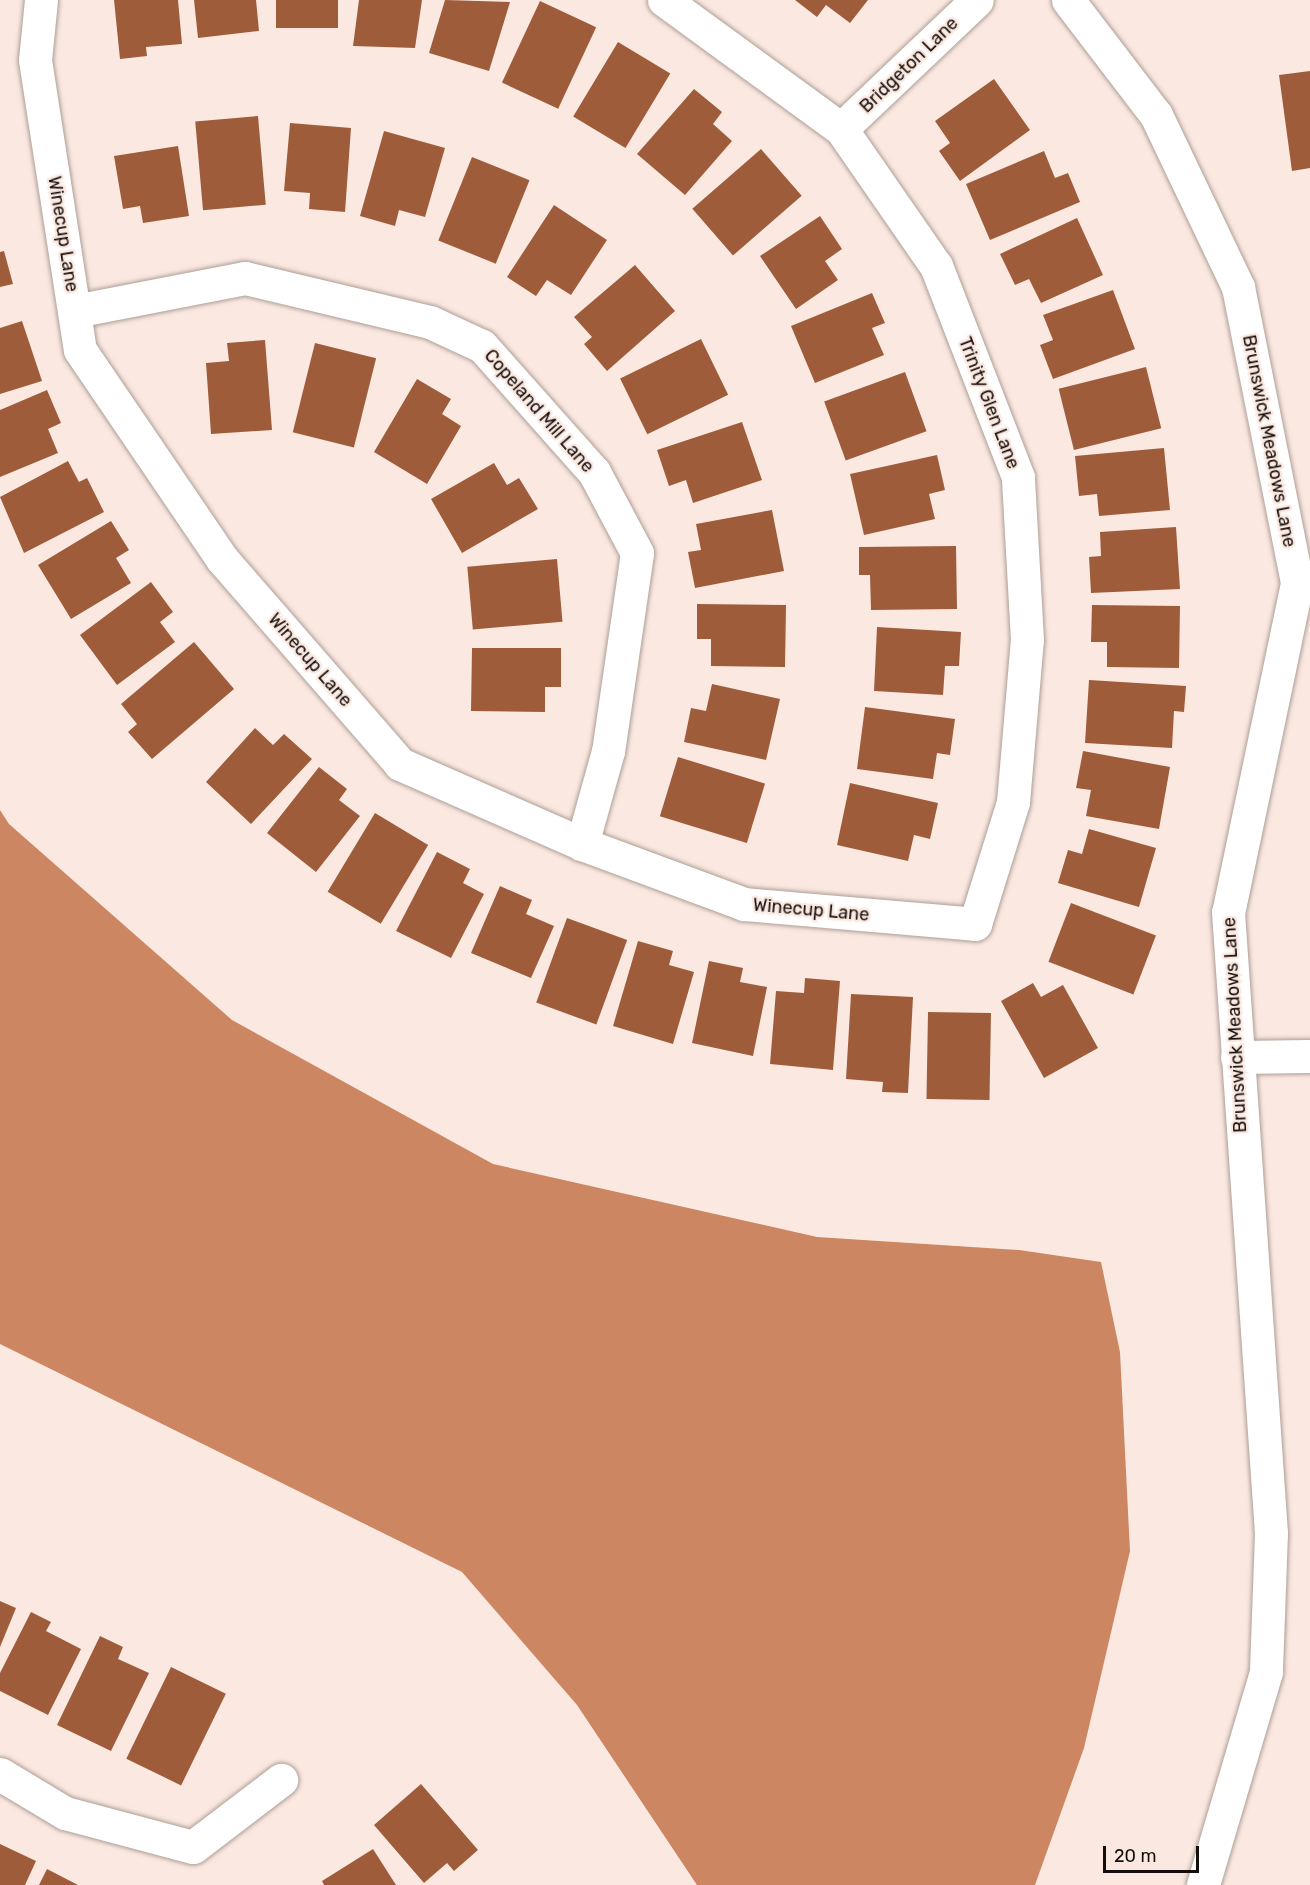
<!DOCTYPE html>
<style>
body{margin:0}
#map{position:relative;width:1310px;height:1885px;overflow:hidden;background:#fbe9e1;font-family:Rubik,sans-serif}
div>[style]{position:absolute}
.water>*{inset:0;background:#cc8662}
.building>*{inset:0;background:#9f5c3a;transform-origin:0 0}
.roads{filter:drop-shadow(0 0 2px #ae9e96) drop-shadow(0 0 2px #ae9e96)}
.minor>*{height:33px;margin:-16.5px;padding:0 16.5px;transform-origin:16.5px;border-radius:16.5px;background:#fff}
span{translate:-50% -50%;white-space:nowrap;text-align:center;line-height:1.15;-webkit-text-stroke:5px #fbe9e1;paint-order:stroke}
.street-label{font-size:18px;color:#140e0c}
.scale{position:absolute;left:1103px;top:1846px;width:96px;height:27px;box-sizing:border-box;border:3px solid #140e0c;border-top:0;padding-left:8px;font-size:18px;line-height:21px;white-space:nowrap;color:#140e0c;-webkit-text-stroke:4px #fbe9e1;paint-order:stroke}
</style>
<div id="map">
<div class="water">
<i style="clip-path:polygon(0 810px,9px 824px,232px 1020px,493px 1164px,817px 1237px,1019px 1250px,1101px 1262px,1120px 1352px,1130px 1551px,1084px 1748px,1035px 1885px,697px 1885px,577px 1705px,462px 1572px,0 1344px)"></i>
</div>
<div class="building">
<i style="clip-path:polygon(114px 0,178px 0,182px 44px,146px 47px,147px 56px,120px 59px)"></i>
<i style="clip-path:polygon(194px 0,256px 0,259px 31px,198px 38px)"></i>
<i style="left:276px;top:0;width:62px;height:28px"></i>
<i style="clip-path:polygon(359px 0,422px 0,415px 48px,353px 46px)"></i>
<i style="clip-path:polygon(445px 0,510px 2px,489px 71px,429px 53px)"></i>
<i style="clip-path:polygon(795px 0,868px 0,850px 23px,826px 5px,817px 17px)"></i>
<i style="left:540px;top:1px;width:62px;height:90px;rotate:25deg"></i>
<i style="left:618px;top:42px;width:61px;height:87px;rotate:31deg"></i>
<i style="clip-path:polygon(1310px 71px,1310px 168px,1292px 171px,1279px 75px)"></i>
<i style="clip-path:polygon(994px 79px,1030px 130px,960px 181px,939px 151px,950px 143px,935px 121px)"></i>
<i style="clip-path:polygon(694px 89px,722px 112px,713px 124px,732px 141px,685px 195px,637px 154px)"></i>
<i style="left:258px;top:116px;width:89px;height:63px;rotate:85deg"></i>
<i style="clip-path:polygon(290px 123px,351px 128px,345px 212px,309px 209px,310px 193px,284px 191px)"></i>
<i style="clip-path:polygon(384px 131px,445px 148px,425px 217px,399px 210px,395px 226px,360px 216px)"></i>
<i style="clip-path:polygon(178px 146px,189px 216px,143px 223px,140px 206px,123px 209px,114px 156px)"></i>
<i style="left:761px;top:149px;width:62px;height:91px;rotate:49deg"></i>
<i style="clip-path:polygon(1044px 151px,1055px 178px,1068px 173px,1080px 202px,990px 240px,966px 184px)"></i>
<i style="left:472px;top:157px;width:62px;height:90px;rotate:22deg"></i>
<i style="clip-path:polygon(554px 205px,607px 240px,571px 295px,547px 280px,536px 296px,507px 277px)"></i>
<i style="clip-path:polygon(820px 216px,842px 249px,825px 261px,838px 280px,796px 309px,760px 256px)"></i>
<i style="clip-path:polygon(1077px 218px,1103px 275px,1041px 303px,1029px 279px,1015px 285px,1000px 254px)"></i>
<i style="clip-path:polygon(4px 251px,13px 284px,0 287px,0 252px)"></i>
<i style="clip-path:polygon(635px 265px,675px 311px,607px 371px,584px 344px,592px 337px,574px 317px)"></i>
<i style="clip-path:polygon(1113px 290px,1135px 349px,1053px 379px,1040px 345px,1053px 340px,1043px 315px)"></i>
<i style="clip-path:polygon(872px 293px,885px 323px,872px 328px,884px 355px,815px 383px,791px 326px)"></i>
<i style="clip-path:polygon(22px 321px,42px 381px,0 394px,0 328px)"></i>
<i style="left:701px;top:339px;width:62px;height:90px;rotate:64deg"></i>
<i style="clip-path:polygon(265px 340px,272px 430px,211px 434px,206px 363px,229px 361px,227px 343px)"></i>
<i style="left:315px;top:343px;width:63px;height:92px;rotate:14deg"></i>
<i style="left:1146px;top:367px;width:63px;height:90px;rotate:76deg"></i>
<i style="left:905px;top:372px;width:63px;height:86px;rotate:70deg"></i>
<i style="clip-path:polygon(417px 379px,451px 399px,442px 414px,461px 426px,427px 484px,374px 452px)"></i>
<i style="clip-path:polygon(47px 390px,61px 423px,48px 429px,58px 453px,0 477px,0 410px)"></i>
<i style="clip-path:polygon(742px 422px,762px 480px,693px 503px,686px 480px,669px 486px,657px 450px)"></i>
<i style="clip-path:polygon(1164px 448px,1170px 510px,1099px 516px,1097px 494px,1079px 496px,1075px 456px)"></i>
<i style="clip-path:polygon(937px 455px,945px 490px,929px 494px,935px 519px,864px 535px,850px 474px)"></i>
<i style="clip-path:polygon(68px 461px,79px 482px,87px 478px,104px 512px,24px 553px,0 497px)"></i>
<i style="clip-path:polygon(494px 463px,507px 485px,519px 478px,538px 509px,462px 553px,431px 499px)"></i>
<i style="clip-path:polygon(772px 510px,784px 571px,695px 588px,688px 552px,701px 550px,696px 524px)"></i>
<i style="clip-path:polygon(111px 521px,129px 550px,116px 558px,131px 583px,71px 619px,38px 565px)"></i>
<i style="clip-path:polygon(1176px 527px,1180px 589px,1091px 593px,1089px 557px,1101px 556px,1100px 532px)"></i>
<i style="clip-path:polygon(956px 546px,957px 609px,871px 610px,870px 575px,859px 575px,859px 547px)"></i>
<i style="left:557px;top:559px;width:63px;height:90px;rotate:85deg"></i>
<i style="clip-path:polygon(151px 582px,173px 612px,160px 622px,175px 642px,117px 685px,80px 635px)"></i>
<i style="clip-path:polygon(697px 604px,786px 605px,785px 667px,711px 666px,711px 639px,697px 639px)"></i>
<i style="clip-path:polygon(1092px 605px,1180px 606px,1179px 668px,1107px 667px,1107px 642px,1091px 642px)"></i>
<i style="clip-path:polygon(877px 627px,961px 632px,959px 666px,945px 666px,943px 695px,874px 691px)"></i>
<i style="clip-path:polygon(194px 642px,234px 689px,152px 759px,128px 732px,137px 724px,121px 704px)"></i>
<i style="clip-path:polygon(472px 648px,561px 648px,561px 687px,545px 687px,545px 712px,471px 711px)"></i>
<i style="clip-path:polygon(1089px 680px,1186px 686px,1184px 712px,1174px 711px,1172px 748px,1085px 743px)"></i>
<i style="clip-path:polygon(712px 684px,780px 699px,766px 760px,684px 742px,691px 708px,706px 711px)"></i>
<i style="clip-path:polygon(865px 707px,955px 719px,950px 755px,937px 753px,933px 779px,857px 769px)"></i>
<i style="clip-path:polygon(255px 728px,273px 745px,284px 734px,312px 759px,251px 824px,206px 782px)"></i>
<i style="clip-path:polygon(1083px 751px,1170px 767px,1159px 829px,1086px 816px,1091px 790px,1076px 788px)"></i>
<i style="left:678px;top:757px;width:91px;height:62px;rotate:17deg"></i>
<i style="clip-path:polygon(319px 767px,347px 789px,339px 800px,360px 816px,316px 872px,267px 833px)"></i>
<i style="clip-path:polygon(850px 783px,938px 803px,930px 839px,914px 835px,908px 861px,837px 845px)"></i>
<i style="left:375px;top:813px;width:62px;height:92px;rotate:31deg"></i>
<i style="clip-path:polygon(1089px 829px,1156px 848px,1139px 907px,1058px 883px,1068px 850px,1082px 854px)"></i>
<i style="clip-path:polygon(437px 852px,470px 869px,463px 883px,484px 894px,451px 958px,396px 931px)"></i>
<i style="clip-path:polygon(500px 886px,532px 900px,526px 914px,554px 926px,531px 978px,471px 953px)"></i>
<i style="left:1071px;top:903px;width:91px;height:63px;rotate:21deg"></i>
<i style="left:567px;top:918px;width:64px;height:90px;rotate:20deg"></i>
<i style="clip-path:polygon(638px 941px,673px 951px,669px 965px,694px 972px,673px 1044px,613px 1026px)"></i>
<i style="clip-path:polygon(709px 961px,743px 968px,740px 982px,767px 987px,753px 1056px,692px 1043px)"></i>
<i style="clip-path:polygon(805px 978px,840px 981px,833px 1070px,770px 1064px,776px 991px,804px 993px)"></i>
<i style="clip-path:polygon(1033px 983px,1041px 997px,1063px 985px,1098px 1048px,1044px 1078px,1001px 1001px)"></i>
<i style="clip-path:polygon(851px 994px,913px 997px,908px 1093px,882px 1092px,883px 1082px,846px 1079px)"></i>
<i style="left:928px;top:1012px;width:63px;height:87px;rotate:1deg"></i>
<i style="clip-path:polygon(0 1601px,16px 1608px,0 1647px)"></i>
<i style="clip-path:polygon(31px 1612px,51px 1622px,46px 1631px,81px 1649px,48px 1715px,0 1691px,0 1673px)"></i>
<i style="clip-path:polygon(100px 1636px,123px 1647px,118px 1659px,149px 1673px,111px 1751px,57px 1725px)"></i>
<i style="left:171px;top:1667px;width:61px;height:102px;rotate:26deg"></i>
<i style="clip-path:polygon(421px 1784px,478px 1850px,454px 1871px,447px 1863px,424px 1883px,374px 1825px)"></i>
<i style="clip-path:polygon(0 1844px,36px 1861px,25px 1885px,0 1885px)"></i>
<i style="clip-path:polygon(373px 1849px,396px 1885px,324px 1885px,322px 1881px)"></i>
<i style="clip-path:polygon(47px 1869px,78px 1885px,39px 1885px)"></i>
</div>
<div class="roads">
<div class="minor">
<i style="left:41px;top:0;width:60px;rotate:95.7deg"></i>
<i style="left:35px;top:60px;width:293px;rotate:81.2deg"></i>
<i style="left:80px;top:350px;width:253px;rotate:55.8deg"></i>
<i style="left:222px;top:559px;width:271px;rotate:49deg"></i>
<i style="left:400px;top:764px;width:199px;rotate:23.7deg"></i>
<i style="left:582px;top:844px;width:173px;rotate:20.3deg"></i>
<i style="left:744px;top:904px;width:232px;rotate:4.9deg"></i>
<i style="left:975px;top:924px;width:128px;rotate:-72.7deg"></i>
<i style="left:1013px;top:802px;width:163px;rotate:-85.1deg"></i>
<i style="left:1027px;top:640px;width:163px;rotate:-93.2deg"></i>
<i style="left:1018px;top:477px;width:226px;rotate:-111.2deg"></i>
<i style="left:936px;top:266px;width:167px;rotate:-124.7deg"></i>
<i style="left:841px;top:129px;width:219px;rotate:-143.9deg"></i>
<i style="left:1068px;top:0;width:145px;rotate:52.6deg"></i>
<i style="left:1156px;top:115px;width:191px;rotate:64.5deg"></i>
<i style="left:1238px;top:287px;width:302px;rotate:78.7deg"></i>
<i style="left:1297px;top:583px;width:336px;rotate:101.8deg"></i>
<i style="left:1228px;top:912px;width:622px;rotate:86.04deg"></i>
<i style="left:1271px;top:1533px;width:139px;rotate:92.1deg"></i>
<i style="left:1266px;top:1672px;width:222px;rotate:106.5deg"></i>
<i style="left:841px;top:129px;width:187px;rotate:-43.5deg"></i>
<i style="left:75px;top:311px;width:173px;rotate:-11deg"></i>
<i style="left:245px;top:278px;width:190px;rotate:13.4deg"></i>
<i style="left:430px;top:322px;width:57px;rotate:24.8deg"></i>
<i style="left:482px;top:346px;width:169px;rotate:48.4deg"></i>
<i style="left:594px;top:472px;width:92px;rotate:62deg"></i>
<i style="left:637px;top:553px;width:200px;rotate:98.3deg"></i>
<i style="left:608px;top:751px;width:97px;rotate:105.6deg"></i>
<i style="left:1237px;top:1057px;width:73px;rotate:-0.8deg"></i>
<i style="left:0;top:1774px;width:76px;rotate:31deg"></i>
<i style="left:65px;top:1813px;width:132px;rotate:14.9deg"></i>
<i style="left:193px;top:1847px;width:111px;rotate:-37.3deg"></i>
</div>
</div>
<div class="street-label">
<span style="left:909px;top:65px;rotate:-44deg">Bridgeton Lane</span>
<span style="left:63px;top:234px;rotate:81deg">Winecup Lane</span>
<span style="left:989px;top:403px;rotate:69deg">Trinity Glen Lane</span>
<span style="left:539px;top:411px;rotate:49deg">Copeland Mill Lane</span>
<span style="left:1269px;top:441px;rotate:79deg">Brunswick Meadows Lane</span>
<span style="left:310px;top:660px;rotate:49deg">Winecup Lane</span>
<span style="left:811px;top:910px;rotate:5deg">Winecup Lane</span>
<span style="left:1235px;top:1025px;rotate:-93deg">Brunswick Meadows Lane</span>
</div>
<div class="scale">20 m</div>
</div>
